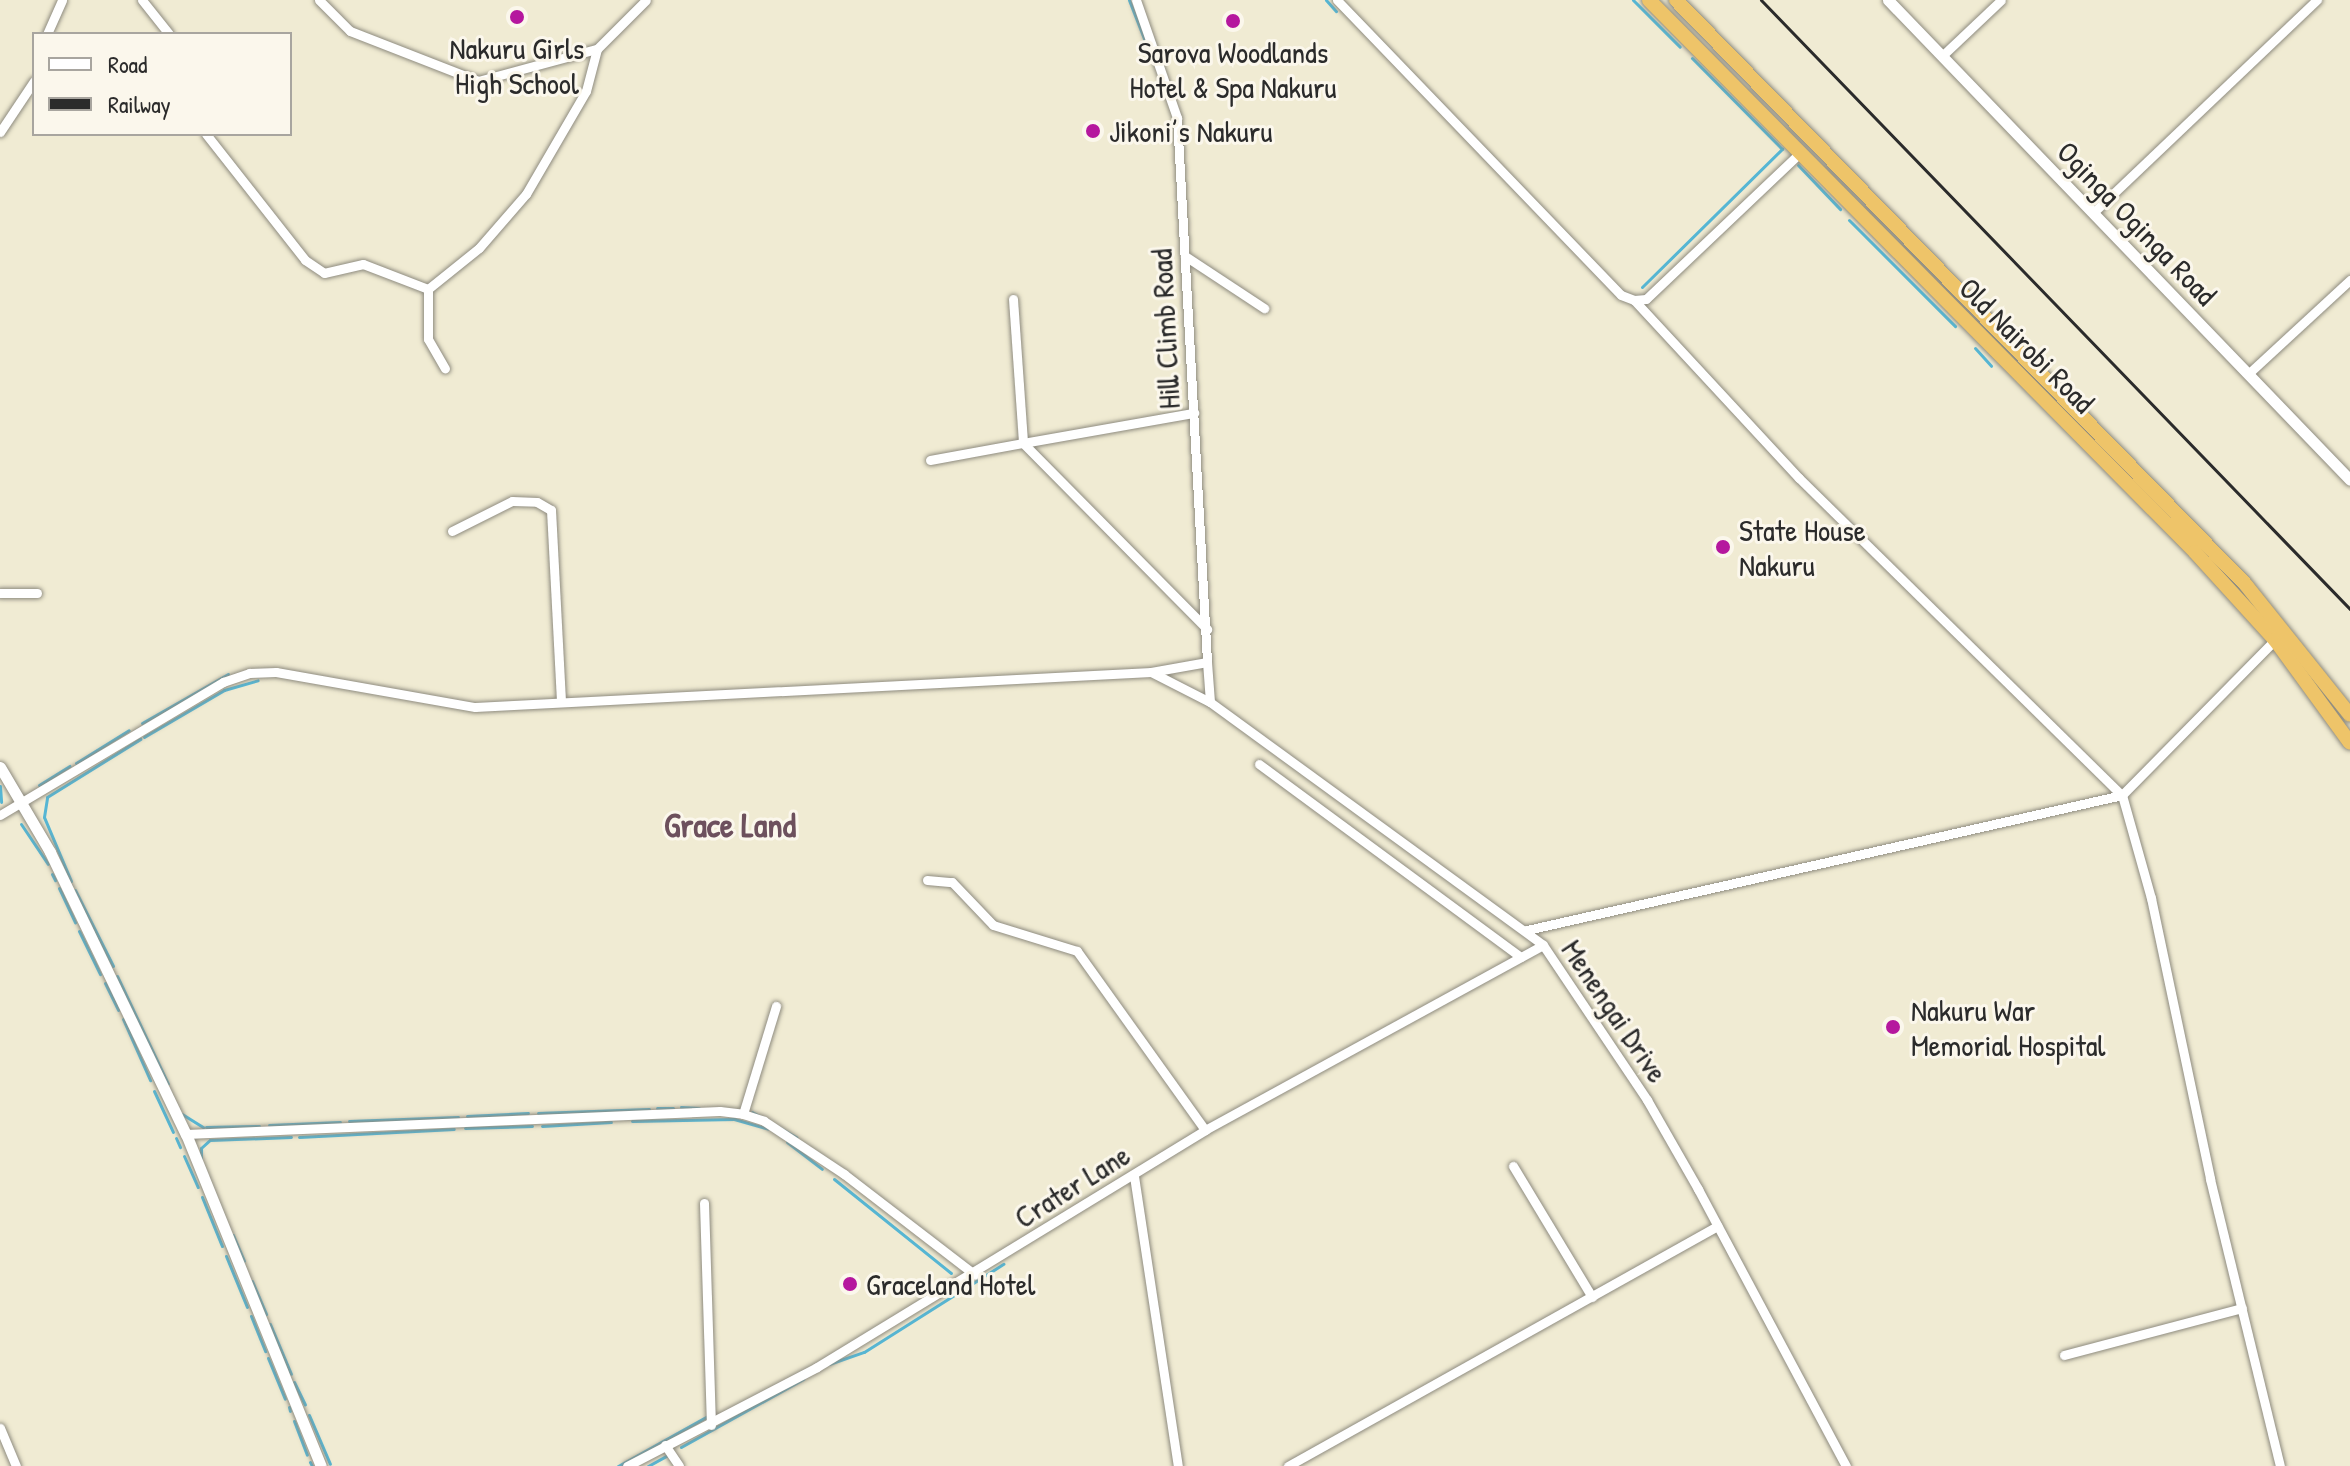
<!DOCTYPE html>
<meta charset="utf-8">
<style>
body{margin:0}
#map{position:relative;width:2350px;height:1466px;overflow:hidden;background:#f0ebd3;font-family:"Patrick Hand",sans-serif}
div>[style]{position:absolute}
.stream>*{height:3px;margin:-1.5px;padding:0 1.5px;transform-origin:1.5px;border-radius:1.5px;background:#56b6d4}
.roads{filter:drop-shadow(0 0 2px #8e8b7f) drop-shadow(0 0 2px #8e8b7f)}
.minor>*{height:9px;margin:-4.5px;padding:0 4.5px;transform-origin:4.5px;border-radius:4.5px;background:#fff}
.tertiary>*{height:11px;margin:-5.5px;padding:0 5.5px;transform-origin:5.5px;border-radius:5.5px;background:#fff}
.trunk>*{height:14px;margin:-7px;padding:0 7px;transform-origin:7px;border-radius:7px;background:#eec469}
.rail>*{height:3px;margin:-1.5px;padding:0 1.5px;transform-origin:1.5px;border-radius:1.5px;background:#2b2b2b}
.dots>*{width:22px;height:22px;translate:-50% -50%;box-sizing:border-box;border:4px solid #fbf7ec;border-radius:50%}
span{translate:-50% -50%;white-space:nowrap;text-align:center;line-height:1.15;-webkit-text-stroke:6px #fbf7ec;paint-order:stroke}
.poi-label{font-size:30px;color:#2b2b2b}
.left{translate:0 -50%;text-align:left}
.street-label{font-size:30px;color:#2b2b2b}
.quarter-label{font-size:34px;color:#6d505d;font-weight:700}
.legend{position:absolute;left:32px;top:32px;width:260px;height:104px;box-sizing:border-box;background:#fbf7ec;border:2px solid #a8a59f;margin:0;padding:10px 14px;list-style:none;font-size:24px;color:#2b2b2b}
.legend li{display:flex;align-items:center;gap:16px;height:40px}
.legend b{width:40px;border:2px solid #a8a59f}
</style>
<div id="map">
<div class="stream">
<i style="left:1129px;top:0;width:44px;rotate:68.7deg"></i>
<i style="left:1326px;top:0;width:15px;rotate:48deg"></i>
<i style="left:1633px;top:0;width:66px;rotate:45deg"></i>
<i style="left:1798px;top:165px;width:61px;rotate:46.3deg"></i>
<i style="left:1849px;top:220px;width:150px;rotate:45deg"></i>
<i style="left:1642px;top:287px;width:197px;rotate:-44.6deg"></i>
<i style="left:1782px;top:149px;width:128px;rotate:-134.7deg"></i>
<i style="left:1975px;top:348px;width:24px;rotate:48deg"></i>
<i style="left:142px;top:723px;width:99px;rotate:-29.7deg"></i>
<i style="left:144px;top:737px;width:93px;rotate:-30.4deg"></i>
<i style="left:224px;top:690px;width:35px;rotate:-16deg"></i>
<i style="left:76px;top:763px;width:62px;rotate:-31.9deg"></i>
<i style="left:39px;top:785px;width:36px;rotate:-32deg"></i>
<i style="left:0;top:786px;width:16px;rotate:86deg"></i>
<i style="left:21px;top:824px;width:48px;rotate:56deg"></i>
<i style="left:52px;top:874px;width:7px;rotate:63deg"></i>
<i style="left:71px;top:881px;width:69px;rotate:-112.9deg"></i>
<i style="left:44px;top:817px;width:20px;rotate:-81deg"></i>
<i style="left:47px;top:797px;width:110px;rotate:-31.9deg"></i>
<i style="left:59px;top:888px;width:38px;rotate:65deg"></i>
<i style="left:75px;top:890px;width:85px;rotate:63.4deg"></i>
<i style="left:79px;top:931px;width:48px;rotate:64deg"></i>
<i style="left:117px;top:976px;width:119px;rotate:64.7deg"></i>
<i style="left:105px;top:983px;width:30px;rotate:64deg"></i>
<i style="left:123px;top:1019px;width:67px;rotate:66.1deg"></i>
<i style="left:154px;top:1091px;width:45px;rotate:65.1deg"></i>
<i style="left:681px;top:1107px;width:18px;rotate:3deg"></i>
<i style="left:657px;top:1108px;width:16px"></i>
<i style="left:752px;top:1112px;width:51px;rotate:29.6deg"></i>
<i style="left:538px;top:1113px;width:111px;rotate:-2.1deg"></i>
<i style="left:182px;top:1114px;width:25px;rotate:32deg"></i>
<i style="left:467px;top:1116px;width:61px;rotate:-2.8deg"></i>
<i style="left:349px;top:1121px;width:109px;rotate:-2.1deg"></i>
<i style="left:632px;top:1121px;width:102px;rotate:-1.1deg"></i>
<i style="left:734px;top:1119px;width:35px;rotate:16deg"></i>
<i style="left:269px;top:1125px;width:71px;rotate:-2.4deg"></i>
<i style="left:542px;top:1126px;width:69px;rotate:-3.3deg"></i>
<i style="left:206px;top:1127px;width:53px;rotate:-1.1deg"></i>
<i style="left:465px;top:1128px;width:67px;rotate:-1.7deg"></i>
<i style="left:299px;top:1137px;width:155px;rotate:-3deg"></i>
<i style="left:176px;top:1138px;width:10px;rotate:66deg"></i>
<i style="left:787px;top:1142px;width:44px;rotate:37.6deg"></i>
<i style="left:184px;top:1156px;width:34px;rotate:66deg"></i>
<i style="left:201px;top:1158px;width:10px;rotate:-90deg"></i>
<i style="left:201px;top:1148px;width:12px;rotate:-42deg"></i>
<i style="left:210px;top:1140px;width:81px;rotate:-2.1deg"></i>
<i style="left:834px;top:1179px;width:150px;rotate:38.8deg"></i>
<i style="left:202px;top:1197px;width:53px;rotate:67.8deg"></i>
<i style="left:233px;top:1235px;width:28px;rotate:67deg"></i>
<i style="left:226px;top:1256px;width:55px;rotate:67.6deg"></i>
<i style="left:252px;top:1281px;width:36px;rotate:67deg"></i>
<i style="left:251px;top:1316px;width:38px;rotate:68deg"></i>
<i style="left:270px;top:1324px;width:54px;rotate:67.2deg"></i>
<i style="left:268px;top:1358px;width:44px;rotate:67.5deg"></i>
<i style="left:829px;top:1364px;width:37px;rotate:-19deg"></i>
<i style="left:864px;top:1352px;width:165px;rotate:-32.3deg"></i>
<i style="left:294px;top:1382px;width:25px;rotate:64deg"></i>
<i style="left:289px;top:1407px;width:4px;rotate:76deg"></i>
<i style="left:309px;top:1415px;width:53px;rotate:66.8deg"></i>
<i style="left:294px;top:1421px;width:36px;rotate:69deg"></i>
<i style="left:681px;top:1447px;width:140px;rotate:-29.1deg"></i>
<i style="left:310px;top:1462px;width:4px;rotate:63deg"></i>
<i style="left:618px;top:1466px;width:101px;rotate:-29.1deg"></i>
<i style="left:648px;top:1466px;width:23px;rotate:-29deg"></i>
</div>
<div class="roads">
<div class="minor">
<i style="left:142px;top:0;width:43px;rotate:51.5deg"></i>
<i style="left:319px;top:0;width:44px;rotate:45deg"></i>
<i style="left:350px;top:31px;width:137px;rotate:21.3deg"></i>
<i style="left:478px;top:81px;width:123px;rotate:-15.1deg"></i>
<i style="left:597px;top:49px;width:69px;rotate:-45deg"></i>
<i style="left:1136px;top:0;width:125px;rotate:70.8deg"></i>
<i style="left:1177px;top:118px;width:545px;rotate:86.84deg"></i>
<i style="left:1337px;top:0;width:409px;rotate:46.1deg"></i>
<i style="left:1621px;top:295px;width:14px;rotate:21deg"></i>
<i style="left:1634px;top:300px;width:12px;rotate:-5deg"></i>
<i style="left:1646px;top:299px;width:212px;rotate:-43.5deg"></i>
<i style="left:47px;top:34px;width:37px;rotate:-66deg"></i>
<i style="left:1942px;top:56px;width:81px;rotate:-43.5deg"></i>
<i style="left:0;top:132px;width:61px;rotate:-56.3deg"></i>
<i style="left:206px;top:134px;width:160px;rotate:51.8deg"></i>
<i style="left:305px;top:260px;width:23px;rotate:34deg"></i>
<i style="left:324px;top:273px;width:40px;rotate:-13deg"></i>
<i style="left:363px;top:264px;width:70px;rotate:21deg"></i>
<i style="left:428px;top:289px;width:65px;rotate:-38.8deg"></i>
<i style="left:479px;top:248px;width:72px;rotate:-49deg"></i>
<i style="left:526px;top:194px;width:119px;rotate:-59.8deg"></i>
<i style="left:586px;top:91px;width:43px;rotate:-75.3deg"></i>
<i style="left:2094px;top:212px;width:308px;rotate:-43.6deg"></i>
<i style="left:1185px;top:256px;width:95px;rotate:33.4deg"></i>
<i style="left:428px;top:289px;width:50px;rotate:90deg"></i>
<i style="left:428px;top:339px;width:34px;rotate:60deg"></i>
<i style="left:1013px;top:299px;width:144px;rotate:86deg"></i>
<i style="left:1023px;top:443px;width:174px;rotate:-10deg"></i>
<i style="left:1634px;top:300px;width:243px;rotate:47.2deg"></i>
<i style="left:1799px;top:478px;width:453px;rotate:44.5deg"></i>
<i style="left:2122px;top:795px;width:107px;rotate:74.3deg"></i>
<i style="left:2151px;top:898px;width:287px;rotate:78.1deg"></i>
<i style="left:2210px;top:1179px;width:295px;rotate:76.3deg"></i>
<i style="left:2248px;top:374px;width:139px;rotate:-42.7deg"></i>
<i style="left:930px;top:460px;width:95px;rotate:-10.4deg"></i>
<i style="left:1023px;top:443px;width:262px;rotate:45.3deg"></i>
<i style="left:452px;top:531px;width:67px;rotate:-26.6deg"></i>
<i style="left:512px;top:501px;width:25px;rotate:2deg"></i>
<i style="left:537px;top:502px;width:16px;rotate:30deg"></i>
<i style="left:551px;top:510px;width:191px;rotate:87deg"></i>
<i style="left:0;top:593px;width:37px"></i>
<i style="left:1151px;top:672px;width:57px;rotate:-10.1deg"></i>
<i style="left:1207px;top:662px;width:40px;rotate:85.7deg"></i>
<i style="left:1259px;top:764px;width:325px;rotate:36.4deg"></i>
<i style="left:0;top:815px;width:260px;rotate:-30.8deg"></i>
<i style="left:223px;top:682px;width:28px;rotate:-19deg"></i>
<i style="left:249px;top:673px;width:27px;rotate:-2deg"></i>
<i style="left:276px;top:672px;width:202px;rotate:10deg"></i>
<i style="left:475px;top:707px;width:677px;rotate:-2.96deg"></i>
<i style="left:1151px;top:672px;width:66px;rotate:27deg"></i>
<i style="left:1210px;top:702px;width:412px;rotate:36.1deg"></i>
<i style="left:1543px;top:945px;width:187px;rotate:56.1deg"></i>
<i style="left:1647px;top:1100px;width:103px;rotate:60.2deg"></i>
<i style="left:1698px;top:1189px;width:314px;rotate:61.9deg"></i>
<i style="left:927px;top:880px;width:25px;rotate:5deg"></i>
<i style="left:952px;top:882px;width:59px;rotate:46.4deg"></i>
<i style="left:993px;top:925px;width:88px;rotate:17.2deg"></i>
<i style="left:1077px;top:951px;width:220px;rotate:54.4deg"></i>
<i style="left:1527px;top:930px;width:610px;rotate:-12.78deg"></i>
<i style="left:2122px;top:795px;width:218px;rotate:-45.4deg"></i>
<i style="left:743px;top:1114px;width:113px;rotate:-73deg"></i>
<i style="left:186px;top:1134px;width:534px;rotate:-2.47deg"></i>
<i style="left:720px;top:1111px;width:23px;rotate:7deg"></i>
<i style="left:743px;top:1114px;width:22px;rotate:18deg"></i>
<i style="left:764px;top:1121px;width:96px;rotate:33.5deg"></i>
<i style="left:844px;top:1174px;width:165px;rotate:37.6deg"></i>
<i style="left:1513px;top:1166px;width:153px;rotate:58.9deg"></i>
<i style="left:1134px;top:1176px;width:293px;rotate:81.4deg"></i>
<i style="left:704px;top:1203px;width:222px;rotate:88.2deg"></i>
<i style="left:2064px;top:1355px;width:184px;rotate:-14.8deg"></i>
<i style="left:0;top:1428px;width:41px;rotate:67.2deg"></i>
<i style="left:665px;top:1445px;width:25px;rotate:56deg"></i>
<i style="left:627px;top:1466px;width:214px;rotate:-27.5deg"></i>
<i style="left:817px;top:1367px;width:455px;rotate:-31.4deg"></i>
<i style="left:1205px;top:1130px;width:385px;rotate:-28.7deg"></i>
<i style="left:1288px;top:1466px;width:492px;rotate:-29.2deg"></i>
</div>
<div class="tertiary">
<i style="left:1888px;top:0;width:666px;rotate:46.09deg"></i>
<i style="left:0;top:767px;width:99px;rotate:59.5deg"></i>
<i style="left:50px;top:852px;width:313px;rotate:64.3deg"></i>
<i style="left:186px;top:1134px;width:358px;rotate:67.9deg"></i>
</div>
<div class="trunk">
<i style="left:1649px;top:0;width:776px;rotate:45.31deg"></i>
<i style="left:2195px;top:552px;width:119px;rotate:47.7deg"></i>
<i style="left:2275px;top:640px;width:127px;rotate:53.9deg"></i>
<i style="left:1676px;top:0;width:817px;rotate:45.74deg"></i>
<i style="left:2246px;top:585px;width:166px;rotate:51.3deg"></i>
</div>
</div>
<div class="rail">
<i style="left:1761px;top:0;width:847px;rotate:45.96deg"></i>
</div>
<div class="dots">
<i style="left:517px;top:17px;background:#b5179e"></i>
<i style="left:1233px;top:21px;background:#b5179e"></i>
<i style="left:1093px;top:131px;background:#b5179e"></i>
<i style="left:1723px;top:547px;background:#b5179e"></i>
<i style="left:1893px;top:1027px;background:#b5179e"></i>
<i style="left:850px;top:1284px;background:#b5179e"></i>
</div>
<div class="poi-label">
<span style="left:517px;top:65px">Nakuru Girls<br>High School</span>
<span style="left:1233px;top:69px">Sarova Woodlands<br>Hotel &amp; Spa Nakuru</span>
<span class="left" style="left:1109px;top:131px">Jikoni’s Nakuru</span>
<span class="left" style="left:1739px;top:547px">State House<br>Nakuru</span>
<span class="left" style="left:1911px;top:1027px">Nakuru War<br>Memorial Hospital</span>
<span class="left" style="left:866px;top:1284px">Graceland Hotel</span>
</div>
<div class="street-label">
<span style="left:2137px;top:223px;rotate:46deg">Oginga Oginga Road</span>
<span style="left:1165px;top:329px;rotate:-93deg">Hill Climb Road</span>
<span style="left:2027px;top:345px;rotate:45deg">Old Nairobi Road</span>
<span style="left:1615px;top:1011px;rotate:56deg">Menengai Drive</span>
<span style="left:1072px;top:1186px;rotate:-32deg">Crater Lane</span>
</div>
<div class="quarter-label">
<span style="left:730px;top:826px">Grace Land</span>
</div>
<ul class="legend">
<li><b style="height:10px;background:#fff"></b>Road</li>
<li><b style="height:10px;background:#2b2b2b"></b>Railway</li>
</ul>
</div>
